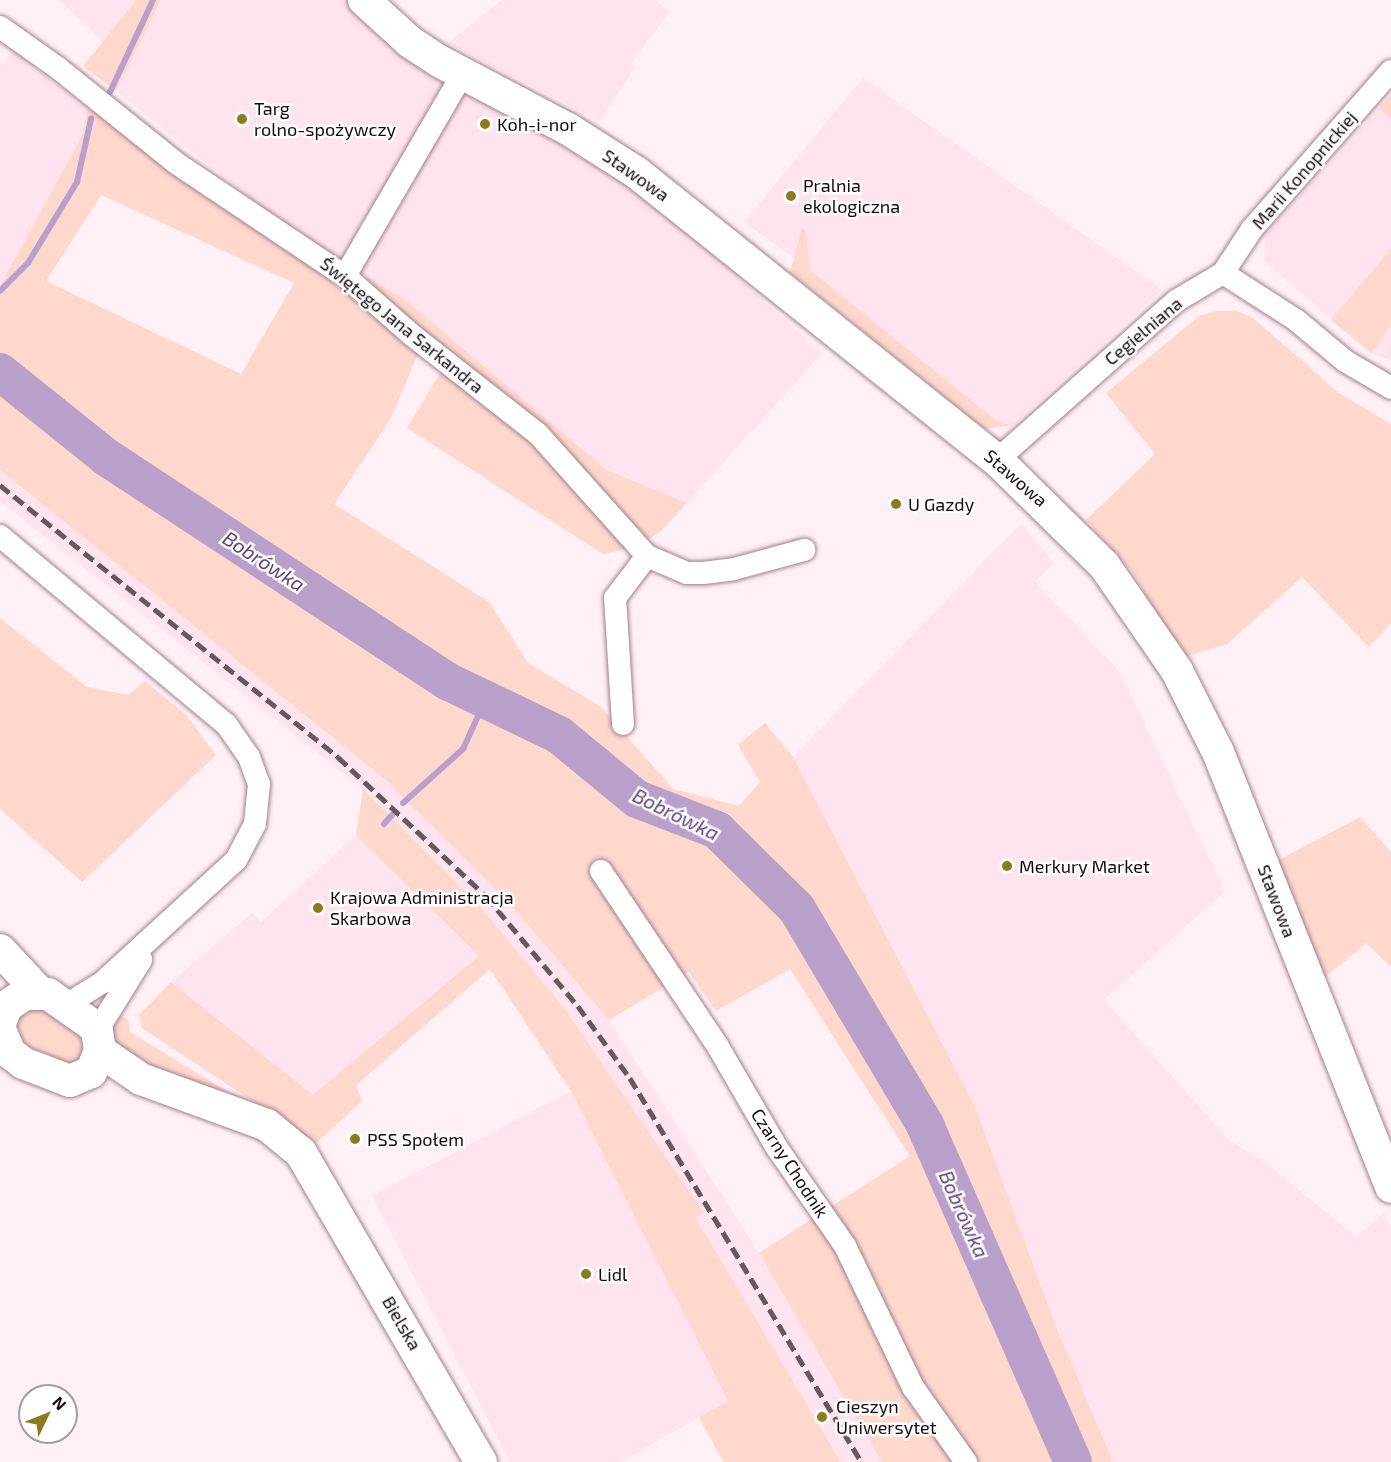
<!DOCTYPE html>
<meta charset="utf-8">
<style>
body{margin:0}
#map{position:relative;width:1391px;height:1462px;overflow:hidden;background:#fff0f6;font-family:"Exo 2",sans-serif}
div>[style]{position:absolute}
.built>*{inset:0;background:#ffe3ee}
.green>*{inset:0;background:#fed7cd}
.stream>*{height:6px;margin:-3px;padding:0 3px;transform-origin:3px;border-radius:3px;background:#b8a0ca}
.river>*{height:38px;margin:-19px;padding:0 19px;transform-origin:19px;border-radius:19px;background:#b8a0ca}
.roads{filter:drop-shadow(0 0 2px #a2808e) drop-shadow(0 0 2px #a2808e)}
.street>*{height:22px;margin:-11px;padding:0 11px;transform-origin:11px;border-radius:11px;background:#fff}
.secondary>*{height:32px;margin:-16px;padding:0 16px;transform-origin:16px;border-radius:16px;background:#fff}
.rail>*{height:4.5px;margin-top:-2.25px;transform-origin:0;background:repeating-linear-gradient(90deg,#65585e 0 12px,transparent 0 18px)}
.dots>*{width:16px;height:16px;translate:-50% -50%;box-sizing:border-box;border:3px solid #fff;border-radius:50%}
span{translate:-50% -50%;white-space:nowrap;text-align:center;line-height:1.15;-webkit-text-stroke:5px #fff;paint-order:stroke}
.poi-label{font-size:18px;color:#14080d}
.left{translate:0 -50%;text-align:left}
.street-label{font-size:18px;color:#14080d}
.water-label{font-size:20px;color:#63427a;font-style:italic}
.north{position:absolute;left:18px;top:1384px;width:60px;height:60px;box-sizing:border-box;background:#fff;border:2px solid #a19c9e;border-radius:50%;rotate:47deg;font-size:16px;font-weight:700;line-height:24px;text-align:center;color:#14080d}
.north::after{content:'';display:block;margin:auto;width:21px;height:27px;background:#8c7a1f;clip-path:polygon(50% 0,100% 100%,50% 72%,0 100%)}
</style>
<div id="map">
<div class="built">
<i style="clip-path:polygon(59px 0,136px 0,103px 41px)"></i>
<i style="clip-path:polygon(161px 0,344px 0,379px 38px,470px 85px,620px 171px,822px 353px,687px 503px,607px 470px,409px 303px,274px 217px,116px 91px)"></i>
<i style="clip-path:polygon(502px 0,654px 0,670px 11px,630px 65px,635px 68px,599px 121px,448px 43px)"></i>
<i style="clip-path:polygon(14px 52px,88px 108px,82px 136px,0 286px,0 67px)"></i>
<i style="clip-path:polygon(863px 78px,1162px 290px,1013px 425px,997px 421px,810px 270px,744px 222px)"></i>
<i style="clip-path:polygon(1391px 95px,1391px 361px,1371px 353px,1264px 261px,1265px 235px)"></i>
<i style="clip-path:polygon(0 470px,386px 780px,509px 903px,609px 1020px,759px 1253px,882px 1462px,841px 1462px,694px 1217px,702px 1211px,565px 1009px,477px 904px,363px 789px,0 501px)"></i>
<i style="clip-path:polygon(1021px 524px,1054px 563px,1035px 582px,1119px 671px,1225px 891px,1104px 1000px,1229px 1140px,1266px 1163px,1356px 1237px,1384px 1213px,1391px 1230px,1391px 1462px,1113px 1462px,1056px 1327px,975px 1107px,793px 757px)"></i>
<i style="clip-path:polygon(356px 835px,479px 956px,313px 1095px,171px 982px,252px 913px,261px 922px)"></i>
<i style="clip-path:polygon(571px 1091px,728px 1401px,620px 1462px,510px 1462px,372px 1196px)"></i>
</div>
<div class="green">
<i style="clip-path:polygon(136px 0,161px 0,116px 91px,83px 66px)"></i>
<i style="clip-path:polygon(1391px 95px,1391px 119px,1379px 108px)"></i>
<i style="clip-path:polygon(evenodd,88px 108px,305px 260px,418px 354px,391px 418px,334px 504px,489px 602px,528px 663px,600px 706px,673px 789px,739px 806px,760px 782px,738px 745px,765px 723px,793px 757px,975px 1107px,1056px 1327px,1113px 1462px,882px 1462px,759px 1253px,910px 1156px,790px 969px,716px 1011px,689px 972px,609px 1020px,509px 903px,386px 780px,0 470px,0 286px,82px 136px,88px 108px,101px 195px,294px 283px,241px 374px,46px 281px,101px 195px)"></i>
<i style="clip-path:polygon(802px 228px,806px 231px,810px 270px,997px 421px,1013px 425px,986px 429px,977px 423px,790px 273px)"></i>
<i style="clip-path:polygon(1391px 249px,1391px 325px,1371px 353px,1331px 320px)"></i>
<i style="clip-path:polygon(367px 276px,409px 303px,607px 470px,687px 503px,660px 532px,645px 541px,369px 287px)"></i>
<i style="clip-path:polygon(1217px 311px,1237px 311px,1253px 318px,1339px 393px,1391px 424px,1391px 623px,1369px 647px,1302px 577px,1227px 644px,1184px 657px,1131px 570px,1086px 520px,1155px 454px,1106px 393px,1199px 316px)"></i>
<i style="clip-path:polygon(442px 370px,542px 452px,632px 548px,603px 554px,407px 428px)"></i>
<i style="clip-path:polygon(0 618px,87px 687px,128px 695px,145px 681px,186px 715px,216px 755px,82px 882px,0 809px)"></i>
<i style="clip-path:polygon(363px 789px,477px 903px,565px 1009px,703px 1212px,695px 1217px,841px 1462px,723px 1462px,699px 1417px,728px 1401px,571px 1091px,490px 969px,356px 1085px,362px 1101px,316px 1143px,142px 1028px,139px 1015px,171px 982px,313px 1095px,479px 956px,356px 835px)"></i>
<i style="clip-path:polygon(1360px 817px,1391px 852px,1391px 967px,1366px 943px,1323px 979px,1277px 861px)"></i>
<i style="clip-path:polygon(34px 1008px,45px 1009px,79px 1033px,85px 1045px,84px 1054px,77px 1063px,68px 1068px,55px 1065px,21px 1041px,16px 1031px,17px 1020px)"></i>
<i style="clip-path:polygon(114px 1011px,128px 1020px,130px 1032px,264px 1114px,163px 1081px,112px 1041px)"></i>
</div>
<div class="stream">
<i style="left:110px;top:92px;width:102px;rotate:-64.9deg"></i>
<i style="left:0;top:291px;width:40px;rotate:-45deg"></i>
<i style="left:28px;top:263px;width:95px;rotate:-58.8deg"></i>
<i style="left:77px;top:182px;width:65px;rotate:-77.5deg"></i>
<i style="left:403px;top:803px;width:81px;rotate:-42deg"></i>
<i style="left:463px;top:749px;width:53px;rotate:-65.4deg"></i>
<i style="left:384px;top:824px;width:12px;rotate:-48deg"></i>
</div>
<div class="river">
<i style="left:0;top:372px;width:136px;rotate:38.7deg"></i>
<i style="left:106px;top:457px;width:410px;rotate:33.3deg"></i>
<i style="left:449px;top:682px;width:122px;rotate:25.7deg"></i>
<i style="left:559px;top:735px;width:101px;rotate:39.4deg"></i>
<i style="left:637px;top:799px;width:86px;rotate:21.2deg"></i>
<i style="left:717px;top:830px;width:112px;rotate:44.6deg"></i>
<i style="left:797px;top:909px;width:251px;rotate:59.3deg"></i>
<i style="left:925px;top:1125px;width:368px;rotate:66.3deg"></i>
</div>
<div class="roads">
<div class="street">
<i style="left:0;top:27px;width:71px;rotate:35.3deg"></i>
<i style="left:58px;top:68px;width:151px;rotate:38.8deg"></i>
<i style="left:176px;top:163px;width:203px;rotate:33.8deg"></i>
<i style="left:345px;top:276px;width:91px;rotate:41.4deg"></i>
<i style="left:413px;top:336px;width:159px;rotate:38.1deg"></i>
<i style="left:538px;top:434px;width:164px;rotate:48.2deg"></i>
<i style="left:647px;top:556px;width:43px;rotate:23deg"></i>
<i style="left:687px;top:573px;width:16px"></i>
<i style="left:703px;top:573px;width:31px;rotate:-7deg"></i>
<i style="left:734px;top:569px;width:73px;rotate:-15.2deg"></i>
<i style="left:1223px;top:273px;width:87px;rotate:32.8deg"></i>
<i style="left:1296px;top:320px;width:64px;rotate:39.9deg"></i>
<i style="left:1345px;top:361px;width:53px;rotate:30.4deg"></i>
<i style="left:345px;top:276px;width:235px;rotate:-59.8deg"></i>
<i style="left:997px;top:460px;width:239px;rotate:-41.6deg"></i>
<i style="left:1176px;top:301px;width:55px;rotate:-30.8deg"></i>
<i style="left:1223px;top:273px;width:53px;rotate:-56.6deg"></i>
<i style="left:1252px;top:229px;width:210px;rotate:-48.7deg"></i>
<i style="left:0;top:536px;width:294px;rotate:39.8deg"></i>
<i style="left:226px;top:724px;width:40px;rotate:55.1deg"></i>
<i style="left:249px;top:757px;width:29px;rotate:70deg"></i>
<i style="left:259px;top:784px;width:40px;rotate:95.7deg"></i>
<i style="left:255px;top:824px;width:41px;rotate:117.8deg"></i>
<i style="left:236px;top:860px;width:180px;rotate:137.5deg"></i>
<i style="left:103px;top:982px;width:44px;rotate:148.1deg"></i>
<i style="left:623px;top:724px;width:126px;rotate:-93.6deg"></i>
<i style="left:615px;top:598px;width:53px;rotate:-52.7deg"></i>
<i style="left:601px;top:871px;width:209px;rotate:56.3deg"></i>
<i style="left:717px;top:1045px;width:119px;rotate:59.8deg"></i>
<i style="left:777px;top:1148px;width:119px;rotate:55.2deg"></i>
<i style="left:845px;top:1246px;width:157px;rotate:64.3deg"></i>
<i style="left:913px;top:1387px;width:92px;rotate:54.8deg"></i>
<i style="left:97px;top:1031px;width:84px;rotate:-58.2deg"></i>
</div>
<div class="secondary">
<i style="left:364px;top:0;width:62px;rotate:42.4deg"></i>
<i style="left:410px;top:42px;width:35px;rotate:33deg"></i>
<i style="left:439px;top:61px;width:146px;rotate:27.8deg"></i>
<i style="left:568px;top:129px;width:82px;rotate:32.5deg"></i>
<i style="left:637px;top:173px;width:460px;rotate:38.6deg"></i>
<i style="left:997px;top:460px;width:150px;rotate:44.5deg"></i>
<i style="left:1104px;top:565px;width:129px;rotate:55.4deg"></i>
<i style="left:1177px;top:671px;width:91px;rotate:63.2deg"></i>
<i style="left:1218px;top:752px;width:468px;rotate:68.3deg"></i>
<i style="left:0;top:950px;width:57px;rotate:47.1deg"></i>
<i style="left:0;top:1023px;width:18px;rotate:-68deg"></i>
<i style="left:7px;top:1006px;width:22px;rotate:-34deg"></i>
<i style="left:25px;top:994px;width:23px"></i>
<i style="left:48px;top:994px;width:52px;rotate:34.9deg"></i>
<i style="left:91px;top:1024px;width:9px;rotate:49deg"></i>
<i style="left:97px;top:1031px;width:20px;rotate:81deg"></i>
<i style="left:100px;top:1051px;width:23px;rotate:113deg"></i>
<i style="left:91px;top:1072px;width:23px;rotate:157deg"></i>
<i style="left:70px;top:1081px;width:50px;rotate:-159deg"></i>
<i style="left:23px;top:1063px;width:16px;rotate:-142deg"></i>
<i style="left:10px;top:1053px;width:25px;rotate:-113deg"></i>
<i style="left:100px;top:1051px;width:50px;rotate:34.3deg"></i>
<i style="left:141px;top:1079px;width:134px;rotate:20.1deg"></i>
<i style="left:267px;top:1125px;width:44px;rotate:39.5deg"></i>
<i style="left:301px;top:1153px;width:358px;rotate:59.8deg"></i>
</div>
</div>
<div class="rail">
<i style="left:0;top:485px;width:434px;rotate:38.8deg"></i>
<i style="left:338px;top:757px;width:203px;rotate:43.2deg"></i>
<i style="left:486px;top:896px;width:143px;rotate:50.1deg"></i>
<i style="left:578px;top:1006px;width:89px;rotate:54.2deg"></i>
<i style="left:630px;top:1078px;width:449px;rotate:58.9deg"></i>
</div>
<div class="dots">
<i style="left:242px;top:119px;background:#8c7a1f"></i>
<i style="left:485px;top:124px;background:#8c7a1f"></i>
<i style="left:791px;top:196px;background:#8c7a1f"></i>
<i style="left:896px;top:504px;background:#8c7a1f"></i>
<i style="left:1007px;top:866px;background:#8c7a1f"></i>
<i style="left:318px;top:908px;background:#8c7a1f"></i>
<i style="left:355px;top:1139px;background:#8c7a1f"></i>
<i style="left:586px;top:1274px;background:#8c7a1f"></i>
<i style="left:822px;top:1417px;background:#8c7a1f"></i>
</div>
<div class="poi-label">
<span class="left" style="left:254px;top:119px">Targ<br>rolno-spożywczy</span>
<span class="left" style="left:497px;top:124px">Koh-i-nor</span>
<span class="left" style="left:803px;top:196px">Pralnia<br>ekologiczna</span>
<span class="left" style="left:908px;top:504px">U Gazdy</span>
<span class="left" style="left:1019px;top:866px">Merkury Market</span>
<span class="left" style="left:330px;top:908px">Krajowa Administracja<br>Skarbowa</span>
<span class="left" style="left:367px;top:1139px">PSS Społem</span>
<span class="left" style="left:598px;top:1274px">Lidl</span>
<span class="left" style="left:836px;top:1417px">Cieszyn<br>Uniwersytet</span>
</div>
<div class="street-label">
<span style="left:1304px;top:170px;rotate:-49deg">Marii Konopnickiej</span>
<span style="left:636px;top:175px;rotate:35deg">Stawowa</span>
<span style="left:402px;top:325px;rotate:39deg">Świętego Jana Sarkandra</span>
<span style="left:1143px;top:331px;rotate:-40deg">Cegielniana</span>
<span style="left:1016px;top:478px;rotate:41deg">Stawowa</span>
<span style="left:1277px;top:901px;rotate:69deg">Stawowa</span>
<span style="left:790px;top:1163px;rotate:57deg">Czarny Chodnik</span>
<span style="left:402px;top:1323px;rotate:60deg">Bielska</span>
</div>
<div class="water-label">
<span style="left:264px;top:561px;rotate:33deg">Bobrówka</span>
<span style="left:676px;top:814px;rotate:26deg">Bobrówka</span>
<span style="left:964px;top:1214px;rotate:66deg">Bobrówka</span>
</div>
<div class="north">N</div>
</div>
